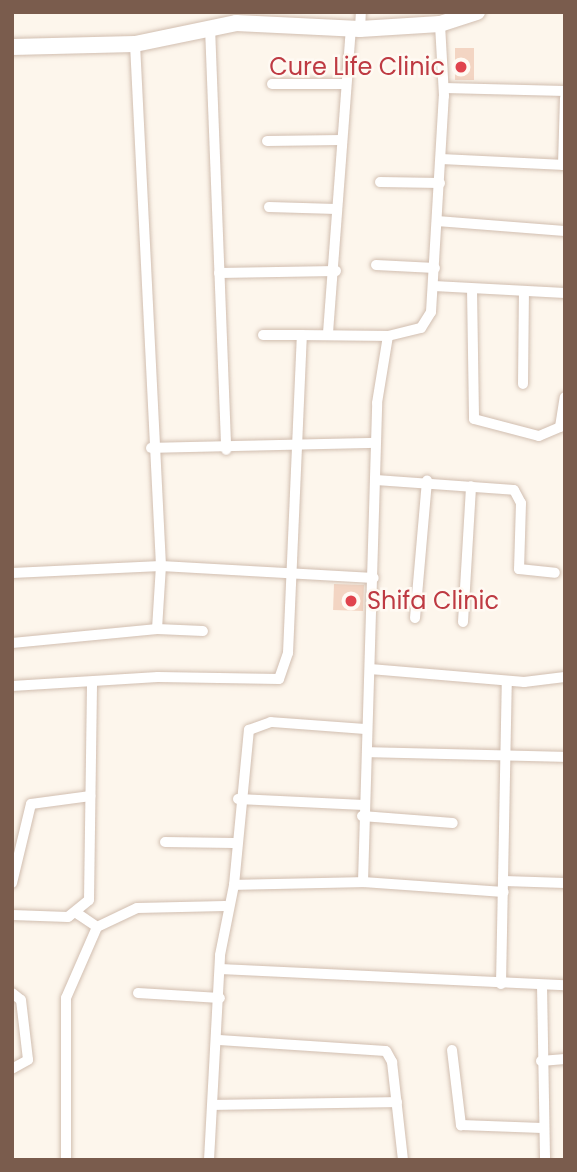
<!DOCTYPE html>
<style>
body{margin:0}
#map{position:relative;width:577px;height:1172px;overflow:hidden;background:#fdf6ec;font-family:Poppins,sans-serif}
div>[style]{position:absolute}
.building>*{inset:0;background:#f3d5c3;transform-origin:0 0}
.roads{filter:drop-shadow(0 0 2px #d1beb0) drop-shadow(0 0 2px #d1beb0)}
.street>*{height:10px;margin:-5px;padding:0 5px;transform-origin:5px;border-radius:5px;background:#fff}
.secondary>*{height:16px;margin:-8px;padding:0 8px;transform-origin:8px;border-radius:8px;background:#fff}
.dots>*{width:19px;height:19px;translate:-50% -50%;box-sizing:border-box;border:4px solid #fffaf3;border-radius:50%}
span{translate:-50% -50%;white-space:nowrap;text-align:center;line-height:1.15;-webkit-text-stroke:5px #fffaf3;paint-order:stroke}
.health-label{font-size:24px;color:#be3a42}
.right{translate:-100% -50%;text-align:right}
.left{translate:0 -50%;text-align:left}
.frame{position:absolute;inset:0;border:14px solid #7a5c4d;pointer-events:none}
</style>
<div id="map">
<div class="building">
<i style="left:455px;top:48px;width:19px;height:32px"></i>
<i style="left:334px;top:584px;width:30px;height:26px;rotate:2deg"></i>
</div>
<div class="roads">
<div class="street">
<i style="left:210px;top:27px;width:423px;rotate:87.8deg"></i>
<i style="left:360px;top:29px;width:17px;rotate:-87deg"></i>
<i style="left:272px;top:84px;width:73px"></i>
<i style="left:444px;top:88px;width:121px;rotate:1.4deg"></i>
<i style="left:267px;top:141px;width:74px;rotate:-0.8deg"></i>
<i style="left:441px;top:159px;width:124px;rotate:2.8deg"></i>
<i style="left:563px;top:165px;width:67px;rotate:-88.3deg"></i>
<i style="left:380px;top:182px;width:60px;rotate:1deg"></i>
<i style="left:269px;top:207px;width:67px;rotate:1.7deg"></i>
<i style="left:437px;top:221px;width:128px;rotate:4.5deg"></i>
<i style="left:376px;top:265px;width:59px;rotate:2.9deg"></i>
<i style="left:219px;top:273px;width:117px;rotate:-1deg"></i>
<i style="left:434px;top:286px;width:131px;rotate:3.1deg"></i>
<i style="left:472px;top:289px;width:130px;rotate:89.1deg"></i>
<i style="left:474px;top:419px;width:67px;rotate:14.7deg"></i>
<i style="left:539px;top:436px;width:23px;rotate:-23deg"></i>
<i style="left:560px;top:427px;width:30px;rotate:-81deg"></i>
<i style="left:328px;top:333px;width:306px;rotate:-85.7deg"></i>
<i style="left:263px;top:335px;width:39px"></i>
<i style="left:523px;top:384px;width:92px;rotate:-89.4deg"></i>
<i style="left:151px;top:448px;width:223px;rotate:-1.3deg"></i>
<i style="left:376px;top:480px;width:138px;rotate:4.1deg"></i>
<i style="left:514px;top:490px;width:15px;rotate:62deg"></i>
<i style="left:521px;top:503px;width:66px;rotate:91.7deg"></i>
<i style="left:519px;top:569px;width:36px;rotate:6deg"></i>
<i style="left:12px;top:573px;width:149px;rotate:-2.7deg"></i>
<i style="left:161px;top:566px;width:213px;rotate:3.2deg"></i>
<i style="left:415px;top:618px;width:138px;rotate:-85deg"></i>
<i style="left:463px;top:622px;width:136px;rotate:-86.6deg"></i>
<i style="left:157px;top:629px;width:46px;rotate:2.5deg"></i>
<i style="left:12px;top:643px;width:146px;rotate:-5.5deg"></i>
<i style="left:157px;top:629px;width:63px;rotate:-86.4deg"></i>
<i style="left:161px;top:566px;width:523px;rotate:-92.85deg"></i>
<i style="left:370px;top:669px;width:155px;rotate:4.8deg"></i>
<i style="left:524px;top:682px;width:41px;rotate:-7deg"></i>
<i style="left:12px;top:686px;width:146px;rotate:-3.5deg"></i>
<i style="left:158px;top:677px;width:121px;rotate:0.9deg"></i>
<i style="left:279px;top:679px;width:28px;rotate:-71deg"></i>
<i style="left:288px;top:653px;width:318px;rotate:-87.5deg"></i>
<i style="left:302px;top:335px;width:86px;rotate:0.7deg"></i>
<i style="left:367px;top:752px;width:198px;rotate:1.4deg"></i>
<i style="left:238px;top:799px;width:126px;rotate:2.7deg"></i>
<i style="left:362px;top:816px;width:91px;rotate:4.4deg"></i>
<i style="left:165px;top:842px;width:69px;rotate:0.8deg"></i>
<i style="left:504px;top:881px;width:61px;rotate:1.9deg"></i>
<i style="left:363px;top:882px;width:141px;rotate:4.1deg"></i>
<i style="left:12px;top:883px;width:81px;rotate:-76.5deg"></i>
<i style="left:31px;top:804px;width:60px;rotate:-7.7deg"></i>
<i style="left:234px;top:885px;width:156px;rotate:-84.5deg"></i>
<i style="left:249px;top:730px;width:23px;rotate:-20deg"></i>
<i style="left:271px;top:722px;width:96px;rotate:4.2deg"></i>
<i style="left:78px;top:914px;width:23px;rotate:34deg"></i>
<i style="left:97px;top:927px;width:44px;rotate:-25.4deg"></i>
<i style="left:137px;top:908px;width:88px;rotate:-1.3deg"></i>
<i style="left:12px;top:915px;width:56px;rotate:2deg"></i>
<i style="left:68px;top:917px;width:27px;rotate:-39deg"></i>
<i style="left:89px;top:900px;width:217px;rotate:-89.2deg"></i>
<i style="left:220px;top:969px;width:345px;rotate:2.7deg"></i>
<i style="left:501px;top:984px;width:303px;rotate:-88.9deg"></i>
<i style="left:542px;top:985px;width:175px;rotate:89deg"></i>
<i style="left:12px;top:993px;width:11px;rotate:38deg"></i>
<i style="left:21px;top:1000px;width:60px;rotate:83.3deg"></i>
<i style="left:28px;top:1060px;width:18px;rotate:151deg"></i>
<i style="left:138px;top:993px;width:82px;rotate:3.5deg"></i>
<i style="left:219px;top:1040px;width:167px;rotate:3.8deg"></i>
<i style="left:386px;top:1051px;width:13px;rotate:61deg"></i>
<i style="left:392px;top:1062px;width:99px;rotate:83.6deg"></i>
<i style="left:452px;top:1050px;width:76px;rotate:83.2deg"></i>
<i style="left:461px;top:1125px;width:81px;rotate:2.1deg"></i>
<i style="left:541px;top:1061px;width:24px;rotate:-5deg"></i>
<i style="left:214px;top:1105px;width:183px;rotate:-0.9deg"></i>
<i style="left:66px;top:1160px;width:162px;rotate:-90deg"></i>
<i style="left:66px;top:998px;width:77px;rotate:-66.4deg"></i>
<i style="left:209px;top:1160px;width:205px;rotate:-86.9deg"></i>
<i style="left:220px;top:955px;width:71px;rotate:-78.7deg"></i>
<i style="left:234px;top:885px;width:129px;rotate:-1.3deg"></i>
<i style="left:363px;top:882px;width:479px;rotate:-88.3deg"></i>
<i style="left:377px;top:403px;width:68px;rotate:-80.7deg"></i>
<i style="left:388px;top:336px;width:34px;rotate:-14deg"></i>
<i style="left:421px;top:328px;width:19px;rotate:-58deg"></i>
<i style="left:431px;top:312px;width:216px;rotate:-86.6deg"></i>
<i style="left:444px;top:96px;width:72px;rotate:-93.2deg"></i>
</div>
<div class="secondary">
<i style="left:12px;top:47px;width:123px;rotate:-1.4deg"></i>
<i style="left:135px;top:44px;width:103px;rotate:-11.7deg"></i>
<i style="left:236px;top:23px;width:124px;rotate:2.8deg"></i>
<i style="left:360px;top:29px;width:80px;rotate:-3.6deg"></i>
<i style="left:440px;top:24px;width:39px;rotate:-18deg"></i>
</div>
</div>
<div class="dots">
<i style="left:461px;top:67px;background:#e0444e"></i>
<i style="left:351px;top:601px;background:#e0444e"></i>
</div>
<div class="health-label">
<span class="right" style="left:445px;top:67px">Cure Life Clinic</span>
<span class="left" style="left:367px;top:601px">Shifa Clinic</span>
</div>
<div class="frame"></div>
</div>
